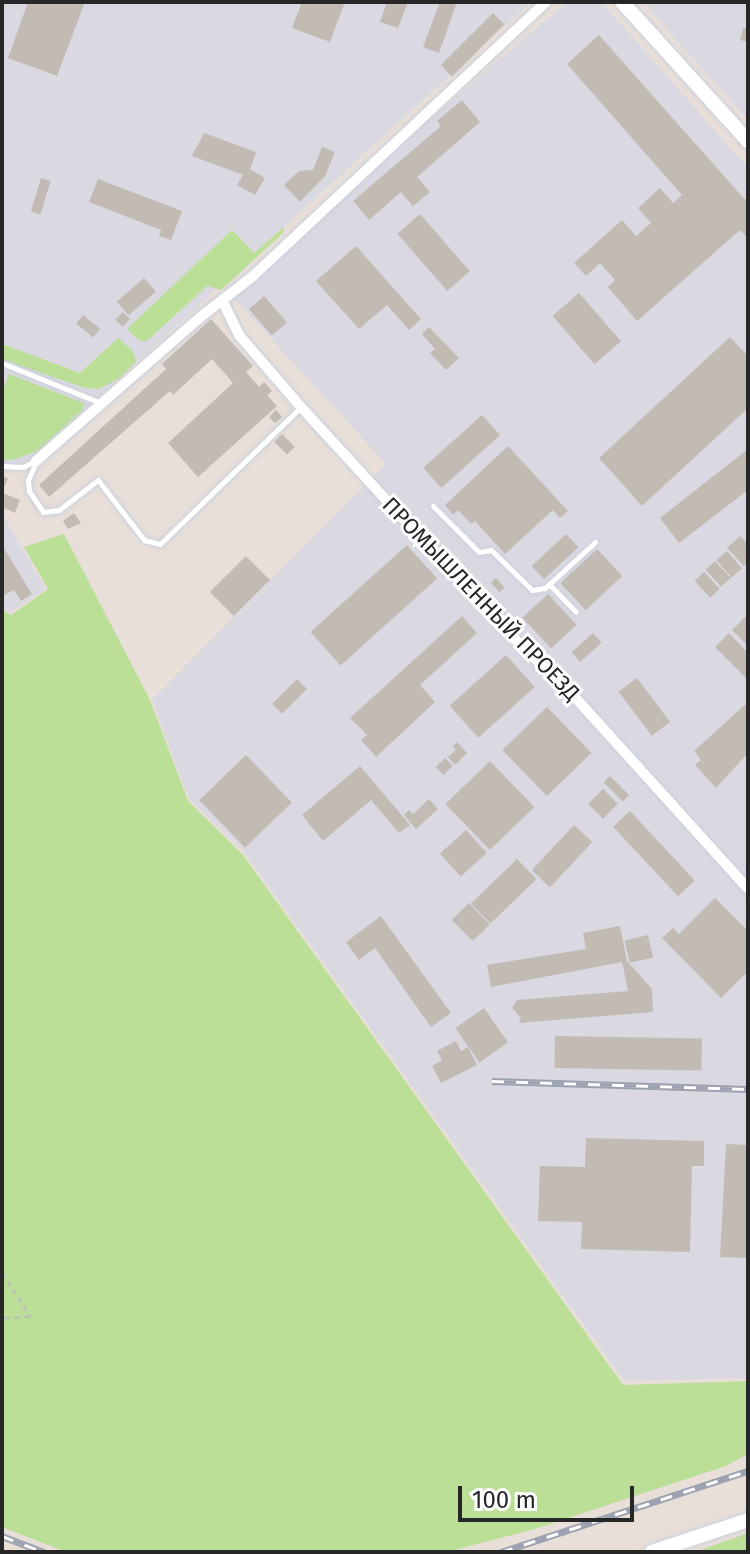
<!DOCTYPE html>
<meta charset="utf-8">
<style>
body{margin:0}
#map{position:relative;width:750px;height:1554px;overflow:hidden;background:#e9dfd9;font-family:"Fira Sans",sans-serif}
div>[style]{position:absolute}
.industrial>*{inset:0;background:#dad9e2}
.green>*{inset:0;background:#bbdf96}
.building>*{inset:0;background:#c1bbb4;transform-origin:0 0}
.path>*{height:2px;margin-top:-1px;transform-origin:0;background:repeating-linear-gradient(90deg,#bebebe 0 6px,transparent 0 10px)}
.roads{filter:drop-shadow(0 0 2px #cbd1dc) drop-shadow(0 0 2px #cbd1dc)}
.lane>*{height:5px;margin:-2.5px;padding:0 2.5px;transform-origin:2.5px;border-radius:2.5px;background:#fff}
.street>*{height:10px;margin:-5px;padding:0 5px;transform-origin:5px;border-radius:5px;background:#fff}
.secondary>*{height:14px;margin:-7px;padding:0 7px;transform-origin:7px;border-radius:7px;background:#fff}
.rail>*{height:7px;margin-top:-3.5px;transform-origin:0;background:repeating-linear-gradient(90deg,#fff 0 12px,#9ca2b1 0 24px);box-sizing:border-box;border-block:2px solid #9ca2b1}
span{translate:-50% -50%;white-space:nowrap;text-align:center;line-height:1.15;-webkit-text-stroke:6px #fff;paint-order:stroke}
.street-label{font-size:22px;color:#272727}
.frame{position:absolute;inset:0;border:4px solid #272727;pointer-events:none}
.scale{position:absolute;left:458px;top:1486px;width:176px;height:36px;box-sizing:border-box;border:4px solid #272727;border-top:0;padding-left:10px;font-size:24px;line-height:28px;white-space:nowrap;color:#272727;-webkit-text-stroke:6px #fff;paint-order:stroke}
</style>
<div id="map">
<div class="industrial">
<i style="clip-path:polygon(2px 2px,530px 2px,33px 457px,22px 463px,7px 464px,2px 462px)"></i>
<i style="clip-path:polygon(567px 2px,602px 2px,748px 168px,748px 1378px,624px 1381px,244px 852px,189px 799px,152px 700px,386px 464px,228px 292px)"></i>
<i style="clip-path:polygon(642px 2px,748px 2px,748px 120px)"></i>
<i style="clip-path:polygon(2px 513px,46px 589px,10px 613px,2px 607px)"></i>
</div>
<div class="green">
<i style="clip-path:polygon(284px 227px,283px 233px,221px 290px,207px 286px,147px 341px,140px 341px,127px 329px,232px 230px,254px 253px)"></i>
<i style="clip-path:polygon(118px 338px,133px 351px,136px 362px,120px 378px,99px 389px,86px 388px,2px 360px,2px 344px,80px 373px)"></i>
<i style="clip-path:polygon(9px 374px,84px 403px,82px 411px,38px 451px,12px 460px,2px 459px,2px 393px)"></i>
<i style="clip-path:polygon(64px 534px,150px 700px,188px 801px,243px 855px,623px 1385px,748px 1381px,748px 1454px,726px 1466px,535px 1529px,447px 1552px,66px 1552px,2px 1527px,2px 610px,11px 615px,48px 589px,24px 547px)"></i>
<i style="clip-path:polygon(748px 1533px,748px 1552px,695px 1552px)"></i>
</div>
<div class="building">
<i style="clip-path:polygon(28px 2px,85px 2px,57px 76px,8px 58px)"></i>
<i style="clip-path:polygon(302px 2px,345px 2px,330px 42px,292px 28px)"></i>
<i style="clip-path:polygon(387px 2px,408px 2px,398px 28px,380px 22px)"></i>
<i style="clip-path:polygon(440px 2px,457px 2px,439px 53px,423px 47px)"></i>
<i style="left:493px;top:13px;width:16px;height:74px;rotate:45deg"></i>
<i style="clip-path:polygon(743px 28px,748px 29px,748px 42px,740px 40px)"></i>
<i style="clip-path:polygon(599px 35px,748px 203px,748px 239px,740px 230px,637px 321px,608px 287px,615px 280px,600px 263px,586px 276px,574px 263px,622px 220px,636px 236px,651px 223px,638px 208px,660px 188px,673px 203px,682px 195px,567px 64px)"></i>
<i style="clip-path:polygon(462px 100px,480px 122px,417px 177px,430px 192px,413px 206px,401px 192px,369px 220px,353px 201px,441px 126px,437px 121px)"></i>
<i style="clip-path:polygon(204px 133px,256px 152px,250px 169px,265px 178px,255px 195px,237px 185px,243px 175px,192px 156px)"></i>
<i style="clip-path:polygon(322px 147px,335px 152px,325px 176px,300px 202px,284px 185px,299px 171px,313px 170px)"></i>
<i style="left:41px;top:178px;width:10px;height:35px;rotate:17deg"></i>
<i style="clip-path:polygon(98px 179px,182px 211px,171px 240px,159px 236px,161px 230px,89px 202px)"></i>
<i style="left:420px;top:214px;width:76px;height:30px;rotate:49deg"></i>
<i style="clip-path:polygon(356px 246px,421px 319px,409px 330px,387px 305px,359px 329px,316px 281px)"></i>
<i style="left:144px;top:278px;width:18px;height:36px;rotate:49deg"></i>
<i style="left:579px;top:293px;width:64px;height:35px;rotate:49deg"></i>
<i style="left:264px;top:296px;width:35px;height:20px;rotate:49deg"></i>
<i style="left:123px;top:312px;width:10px;height:11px;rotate:45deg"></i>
<i style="left:83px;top:315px;width:22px;height:11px;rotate:39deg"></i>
<i style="clip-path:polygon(211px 319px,253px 366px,246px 372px,259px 387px,264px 382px,272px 391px,267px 395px,277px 406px,198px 477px,168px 443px,233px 383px,212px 359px,173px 395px,170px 391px,49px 497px,39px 485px,166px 369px,162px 364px)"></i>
<i style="clip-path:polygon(429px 327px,459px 358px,446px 370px,430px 353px,435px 349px,422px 334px)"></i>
<i style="clip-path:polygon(730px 337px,748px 356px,748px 408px,642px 506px,599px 458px)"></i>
<i style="clip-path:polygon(276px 410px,282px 417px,275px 423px,269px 417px)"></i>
<i style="left:482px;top:415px;width:27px;height:79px;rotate:48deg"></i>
<i style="left:282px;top:434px;width:18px;height:11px;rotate:45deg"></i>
<i style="clip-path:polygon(508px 446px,568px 511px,560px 518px,553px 510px,505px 554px,475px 521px,471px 524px,458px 510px,453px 515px,445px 505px)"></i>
<i style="clip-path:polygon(748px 449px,748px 490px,679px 543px,660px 518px)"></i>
<i style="clip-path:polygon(2px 476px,8px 478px,2px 493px,20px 500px,15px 513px,2px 507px)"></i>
<i style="clip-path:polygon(74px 513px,81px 523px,68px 529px,63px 521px)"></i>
<i style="left:566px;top:534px;width:18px;height:47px;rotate:47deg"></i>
<i style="clip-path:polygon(740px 536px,748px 544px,748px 563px,744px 566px,727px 548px)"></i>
<i style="clip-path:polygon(2px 545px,32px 594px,21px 601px,14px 590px,2px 596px)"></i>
<i style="left:407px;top:545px;width:45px;height:130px;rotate:48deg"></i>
<i style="left:597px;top:549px;width:37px;height:50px;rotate:47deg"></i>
<i style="left:727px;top:551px;width:23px;height:14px;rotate:49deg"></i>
<i style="left:246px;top:556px;width:34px;height:51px;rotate:45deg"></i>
<i style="left:715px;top:561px;width:23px;height:13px;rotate:47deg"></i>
<i style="left:704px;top:572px;width:23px;height:13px;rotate:47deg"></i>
<i style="left:496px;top:578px;width:13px;height:7px;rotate:48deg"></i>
<i style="left:548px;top:594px;width:42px;height:35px;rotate:47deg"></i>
<i style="clip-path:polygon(748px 614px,748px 646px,732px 630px)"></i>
<i style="clip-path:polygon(462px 616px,477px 633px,420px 685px,435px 702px,376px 757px,361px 740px,367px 735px,350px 718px)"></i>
<i style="left:593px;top:633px;width:13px;height:29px;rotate:48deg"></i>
<i style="clip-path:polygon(729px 633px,748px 653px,748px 680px,715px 647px)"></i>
<i style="left:506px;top:655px;width:43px;height:76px;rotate:48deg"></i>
<i style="left:637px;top:678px;width:55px;height:23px;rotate:53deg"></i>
<i style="left:297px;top:679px;width:14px;height:35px;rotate:45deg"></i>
<i style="clip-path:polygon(748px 702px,748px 753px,716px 788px,695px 765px,701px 760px,694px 751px)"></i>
<i style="left:547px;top:707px;width:64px;height:62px;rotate:46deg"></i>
<i style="clip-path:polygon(457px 742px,467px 753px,455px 765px,448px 757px,456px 750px,453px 746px)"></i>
<i style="left:246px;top:755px;width:66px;height:65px;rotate:46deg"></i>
<i style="left:445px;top:758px;width:11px;height:13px;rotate:45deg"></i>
<i style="left:490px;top:761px;width:64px;height:62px;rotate:46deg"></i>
<i style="clip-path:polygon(360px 766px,410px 825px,399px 833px,371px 800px,323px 841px,302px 815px)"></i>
<i style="left:610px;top:776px;width:27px;height:9px;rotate:45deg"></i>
<i style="left:603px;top:789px;width:21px;height:21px;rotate:45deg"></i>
<i style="clip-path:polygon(429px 799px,438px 809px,416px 829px,404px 815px,409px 810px,413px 814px)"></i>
<i style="left:630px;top:811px;width:95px;height:23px;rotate:47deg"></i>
<i style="left:574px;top:825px;width:25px;height:62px;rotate:43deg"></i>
<i style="left:466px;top:830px;width:31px;height:35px;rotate:48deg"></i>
<i style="left:517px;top:859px;width:28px;height:64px;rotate:46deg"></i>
<i style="clip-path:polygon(715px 898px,748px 931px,748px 978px,745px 974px,721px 998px,662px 938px,673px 928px,679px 934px)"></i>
<i style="left:469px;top:903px;width:30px;height:24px;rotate:46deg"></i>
<i style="clip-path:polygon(381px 916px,451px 1013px,431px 1027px,375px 948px,359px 960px,346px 942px)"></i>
<i style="clip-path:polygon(620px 926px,627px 961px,652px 989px,653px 1012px,519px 1023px,521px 1018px,512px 1008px,517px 1000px,628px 991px,622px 962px,491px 987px,487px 965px,586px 949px,583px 933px)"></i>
<i style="left:648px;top:935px;width:23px;height:24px;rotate:77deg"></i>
<i style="left:484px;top:1008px;width:42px;height:35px;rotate:55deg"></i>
<i style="left:555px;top:1036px;width:147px;height:32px;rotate:1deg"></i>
<i style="clip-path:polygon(456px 1041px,461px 1051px,468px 1047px,477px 1065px,441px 1083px,432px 1066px,442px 1060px,437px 1051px)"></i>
<i style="clip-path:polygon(586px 1138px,704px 1141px,704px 1166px,692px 1166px,690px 1252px,581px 1249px,582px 1222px,538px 1221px,540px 1166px,585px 1167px)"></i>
<i style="clip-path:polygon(726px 1144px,748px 1145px,748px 1258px,720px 1257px)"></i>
</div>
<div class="path">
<i style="left:2px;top:1272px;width:53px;rotate:58.1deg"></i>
<i style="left:30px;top:1317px;width:28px;rotate:178deg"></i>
<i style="left:746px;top:1502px;width:2px;rotate:-27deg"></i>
</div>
<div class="roads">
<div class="lane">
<i style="left:2px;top:363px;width:107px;rotate:22deg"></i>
<i style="left:36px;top:462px;width:20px;rotate:114deg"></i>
<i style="left:28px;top:480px;width:11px;rotate:85deg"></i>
<i style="left:29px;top:491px;width:25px;rotate:56deg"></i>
<i style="left:43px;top:512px;width:16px;rotate:-7deg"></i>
<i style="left:59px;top:510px;width:49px;rotate:-37.6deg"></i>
<i style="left:98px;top:480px;width:76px;rotate:52.5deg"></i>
<i style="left:144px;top:540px;width:16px;rotate:14deg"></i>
<i style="left:160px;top:544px;width:197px;rotate:-44.2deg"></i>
<i style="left:2px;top:466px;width:21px;rotate:3deg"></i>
<i style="left:23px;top:467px;width:13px;rotate:-27deg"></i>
<i style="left:433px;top:506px;width:65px;rotate:45deg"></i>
<i style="left:479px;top:552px;width:12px;rotate:-9deg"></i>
<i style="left:491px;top:550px;width:57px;rotate:44.3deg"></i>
<i style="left:532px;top:590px;width:13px;rotate:-9deg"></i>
<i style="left:545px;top:588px;width:68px;rotate:-42.6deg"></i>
<i style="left:549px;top:584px;width:39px;rotate:46deg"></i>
</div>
<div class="street">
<i style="left:223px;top:302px;width:37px;rotate:64deg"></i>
<i style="left:239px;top:335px;width:95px;rotate:49.3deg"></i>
<i style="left:301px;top:407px;width:302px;rotate:47.5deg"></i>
<i style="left:505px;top:630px;width:94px;rotate:43.7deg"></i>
<i style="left:573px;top:695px;width:261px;rotate:47.9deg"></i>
<i style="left:36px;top:461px;width:222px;rotate:-41.2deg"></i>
<i style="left:203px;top:315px;width:62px;rotate:-37.8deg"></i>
<i style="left:252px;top:277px;width:403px;rotate:-43.1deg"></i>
</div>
<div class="secondary">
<i style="left:622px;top:2px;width:188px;rotate:47.8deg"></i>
<i style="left:652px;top:1552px;width:101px;rotate:-18.4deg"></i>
</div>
</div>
<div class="rail">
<i style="left:492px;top:1081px;width:256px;rotate:1.8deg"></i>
<i style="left:2px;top:1536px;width:45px;rotate:20.9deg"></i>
<i style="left:501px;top:1552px;width:260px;rotate:-18.2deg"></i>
</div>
<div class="street-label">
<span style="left:481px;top:599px;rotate:46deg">ПРОМЫШЛЕННЫЙ ПРОЕЗД</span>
</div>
<div class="frame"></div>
<div class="scale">100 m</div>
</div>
